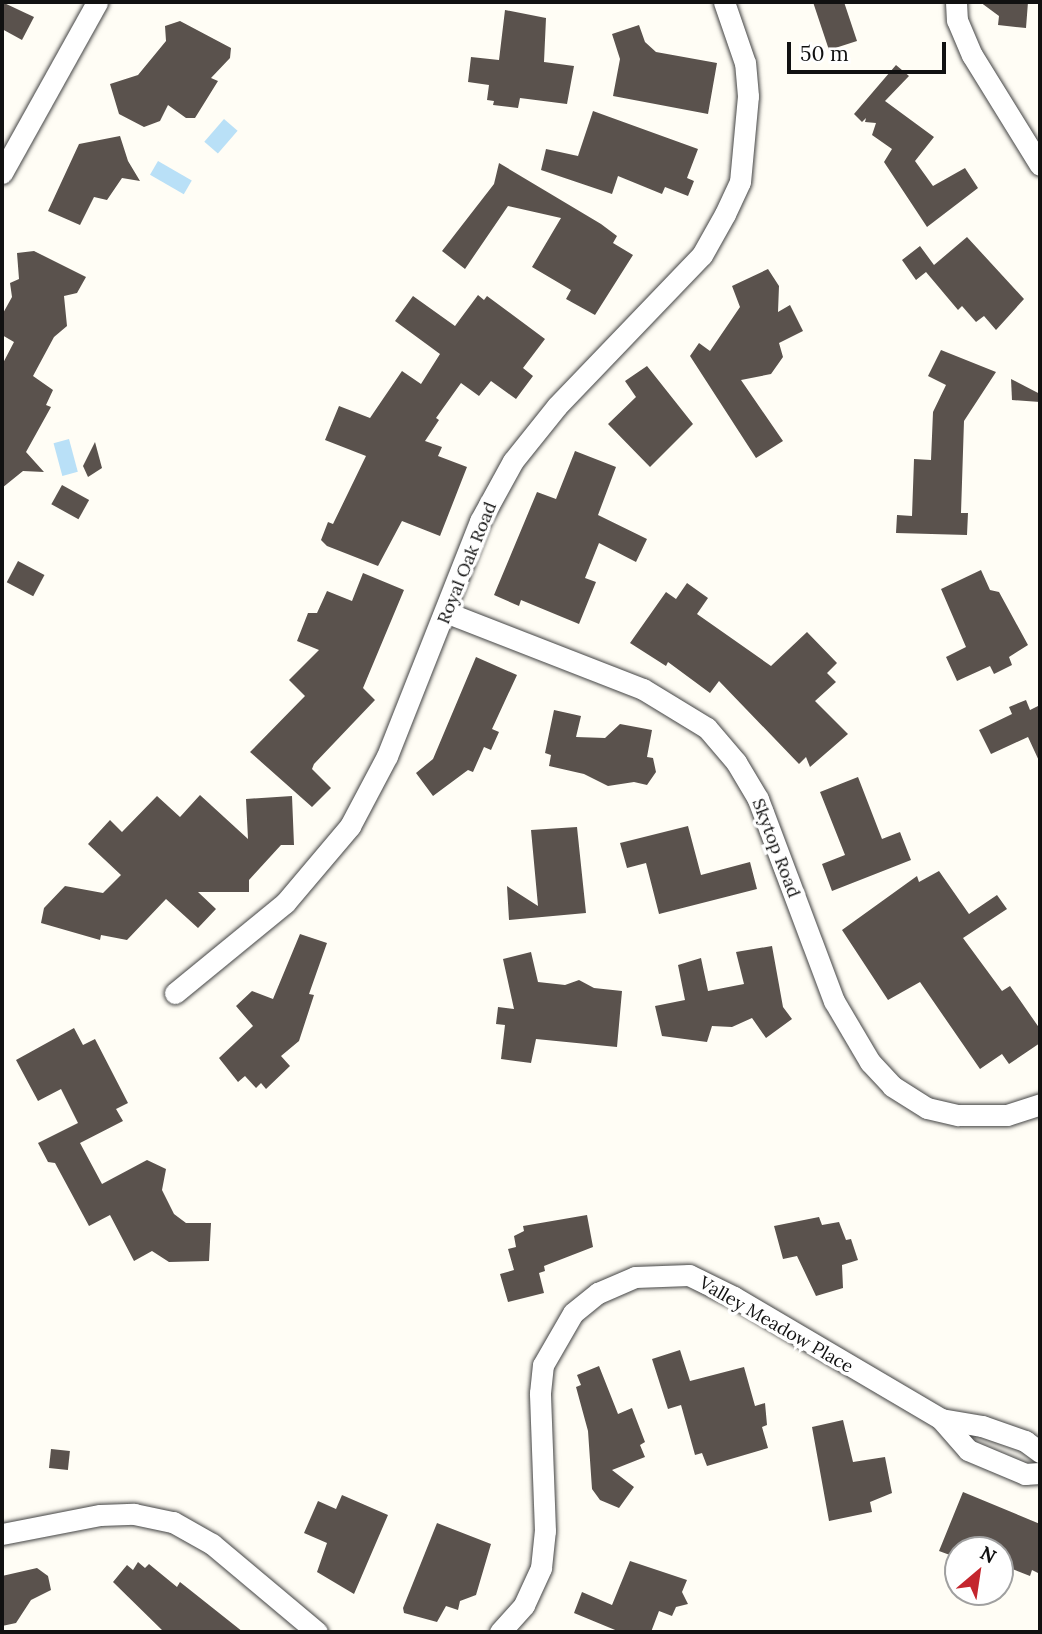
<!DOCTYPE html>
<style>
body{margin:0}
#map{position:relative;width:1042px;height:1634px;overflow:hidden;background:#fffdf5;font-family:Lora,serif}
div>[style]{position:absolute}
.water>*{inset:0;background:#b9e0f7;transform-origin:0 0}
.building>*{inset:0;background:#5a524d;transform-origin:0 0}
.roads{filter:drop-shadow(0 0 2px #444) drop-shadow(0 0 2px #444)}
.minor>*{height:21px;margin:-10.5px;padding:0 10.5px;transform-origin:10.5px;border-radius:10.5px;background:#fff}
span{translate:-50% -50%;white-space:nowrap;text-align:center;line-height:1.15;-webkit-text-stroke:7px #fff;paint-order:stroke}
.street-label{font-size:18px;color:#111}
.frame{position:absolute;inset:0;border:4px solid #111;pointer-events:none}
.north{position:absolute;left:944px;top:1536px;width:70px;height:70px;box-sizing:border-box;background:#fff;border:2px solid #a0a0a0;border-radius:50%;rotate:29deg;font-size:19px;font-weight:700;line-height:28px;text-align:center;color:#111}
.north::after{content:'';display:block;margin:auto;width:24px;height:32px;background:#c4262e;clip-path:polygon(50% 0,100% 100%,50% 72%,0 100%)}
.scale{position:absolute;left:787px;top:42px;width:159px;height:32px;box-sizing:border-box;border:4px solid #111;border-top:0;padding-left:9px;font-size:21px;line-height:24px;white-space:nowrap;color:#111;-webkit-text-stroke:5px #fff;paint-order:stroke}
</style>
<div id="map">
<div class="water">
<i style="left:224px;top:119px;width:18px;height:30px;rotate:41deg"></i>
<i style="left:158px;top:161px;width:39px;height:16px;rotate:30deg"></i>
<i style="left:69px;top:439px;width:34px;height:16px;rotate:75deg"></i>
</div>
<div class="building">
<i style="clip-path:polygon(2px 2px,34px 17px,22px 40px,2px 29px)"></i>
<i style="clip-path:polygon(813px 2px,844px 2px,857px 41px,829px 50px)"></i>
<i style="clip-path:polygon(980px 2px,1028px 2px,1026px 28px,998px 25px,999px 16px)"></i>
<i style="clip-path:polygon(505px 10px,546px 18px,544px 62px,574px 66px,567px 104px,520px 98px,518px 108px,493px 105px,494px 101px,487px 100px,489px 85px,468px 82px,471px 57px,499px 60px)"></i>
<i style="clip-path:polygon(180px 21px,231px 48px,230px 58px,211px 78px,218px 81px,195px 118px,186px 118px,168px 105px,160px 121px,144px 127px,119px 114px,110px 84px,138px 75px,166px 41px,165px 26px)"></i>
<i style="clip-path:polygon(639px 25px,645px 42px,656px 52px,717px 63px,708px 114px,613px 96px,620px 59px,612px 34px)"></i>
<i style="clip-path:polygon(896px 65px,909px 76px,885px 101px,934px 137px,915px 161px,933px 186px,965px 168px,978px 188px,927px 227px,884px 162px,892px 149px,872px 135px,876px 123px,865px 122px,866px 118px,862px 122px,854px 114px)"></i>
<i style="clip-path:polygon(593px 111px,698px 149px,687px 178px,694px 181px,688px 196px,665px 187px,662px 194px,618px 176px,612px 194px,541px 170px,546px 149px,578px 156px)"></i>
<i style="clip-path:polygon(120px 136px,128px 161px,140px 181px,122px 178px,107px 200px,94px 197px,80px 225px,48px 211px,79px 144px)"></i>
<i style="clip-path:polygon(499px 163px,601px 224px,617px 236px,613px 243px,633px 255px,595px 315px,566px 299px,571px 290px,532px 267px,561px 218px,508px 206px,465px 269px,442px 251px,494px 184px)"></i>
<i style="clip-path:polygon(967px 237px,1024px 299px,996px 330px,984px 316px,976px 322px,962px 306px,958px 310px,926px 272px,916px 280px,902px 260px,920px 246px,934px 265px)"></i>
<i style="clip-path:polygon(34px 251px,86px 277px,77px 293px,64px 296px,67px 326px,54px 337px,33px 376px,53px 390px,46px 405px,51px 407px,26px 452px,44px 472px,23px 471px,2px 488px,2px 365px,14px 342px,2px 335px,2px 315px,12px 297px,10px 283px,19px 279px,17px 253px)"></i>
<i style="clip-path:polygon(768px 269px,779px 286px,778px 312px,790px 305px,803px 331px,779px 343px,783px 357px,771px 374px,741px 380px,783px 441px,756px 458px,690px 356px,699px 343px,710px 351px,740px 307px,732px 286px)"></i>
<i style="clip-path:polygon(478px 295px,484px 300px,487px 296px,545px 339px,523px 368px,533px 376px,516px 399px,491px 381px,479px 396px,461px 383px,436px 418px,439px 420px,425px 441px,442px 447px,438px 456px,467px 467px,440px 536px,402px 521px,378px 566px,327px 546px,321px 540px,328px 522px,333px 524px,366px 456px,325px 440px,339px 406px,370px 418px,402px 371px,421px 384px,440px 354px,395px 321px,413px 296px,455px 326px)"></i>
<i style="clip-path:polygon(941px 350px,996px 372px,964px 421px,961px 513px,968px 513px,967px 535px,896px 533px,897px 515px,912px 516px,914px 459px,931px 460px,933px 412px,946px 385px,928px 376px)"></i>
<i style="clip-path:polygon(647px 366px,693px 424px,650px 467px,608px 424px,636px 397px,625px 381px)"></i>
<i style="clip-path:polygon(1011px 379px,1040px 394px,1040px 402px,1012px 400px)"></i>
<i style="clip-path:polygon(95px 442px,102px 468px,88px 477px,83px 466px)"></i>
<i style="clip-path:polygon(575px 451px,616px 467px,598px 515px,647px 539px,636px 562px,599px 543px,585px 578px,596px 582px,579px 624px,521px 600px,519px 606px,494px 595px,537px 492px,556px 499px)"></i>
<i style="left:62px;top:485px;width:31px;height:22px;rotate:29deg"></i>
<i style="left:18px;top:561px;width:30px;height:24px;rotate:28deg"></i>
<i style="clip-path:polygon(981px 570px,990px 590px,999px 592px,1028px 645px,1009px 657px,1012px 665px,994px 674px,990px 666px,957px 681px,946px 657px,966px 647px,941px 589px)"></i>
<i style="clip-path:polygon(363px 573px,404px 590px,363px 688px,375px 700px,314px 764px,312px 769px,331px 788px,312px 807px,250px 752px,305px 696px,289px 680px,319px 650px,297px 641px,308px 613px,317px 613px,327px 591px,352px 601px)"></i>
<i style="clip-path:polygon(687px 583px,708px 598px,697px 614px,771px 666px,807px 632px,837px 663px,827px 673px,836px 682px,815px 701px,848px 734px,810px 767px,806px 757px,799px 764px,719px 681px,710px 693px,668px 662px,666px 666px,630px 643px,666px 592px,676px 599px)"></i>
<i style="clip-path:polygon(476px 657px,517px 675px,492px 729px,499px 732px,491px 750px,484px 747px,473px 772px,468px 770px,433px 796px,416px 773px,433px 759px)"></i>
<i style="clip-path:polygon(1026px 700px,1030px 710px,1040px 705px,1040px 763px,1028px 737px,991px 754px,979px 730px,1012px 714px,1009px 707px)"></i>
<i style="clip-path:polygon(554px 710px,581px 716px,576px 737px,605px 738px,620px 724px,652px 730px,647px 757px,653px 758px,656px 772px,647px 785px,634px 782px,608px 786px,584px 774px,549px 766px,551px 755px,545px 753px)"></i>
<i style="clip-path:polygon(858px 777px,882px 839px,900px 832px,911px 860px,832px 891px,822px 864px,845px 855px,820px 792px)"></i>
<i style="clip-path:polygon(200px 795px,248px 839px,246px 799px,292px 796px,294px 845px,281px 845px,249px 880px,249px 892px,198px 892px,216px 909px,198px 928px,166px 899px,127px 940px,101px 935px,100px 940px,41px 923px,44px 908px,65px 886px,103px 893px,121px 875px,88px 844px,110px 820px,122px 832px,157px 796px,180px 817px)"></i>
<i style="clip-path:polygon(688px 826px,701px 875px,750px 862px,757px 889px,659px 914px,646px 863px,627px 868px,620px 843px)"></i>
<i style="clip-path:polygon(577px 827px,586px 913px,509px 920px,507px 886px,538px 906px,531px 830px)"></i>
<i style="clip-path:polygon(939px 871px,969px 914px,997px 895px,1007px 909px,963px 938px,1002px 991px,1010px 986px,1040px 1029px,1040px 1043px,1009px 1064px,1002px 1054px,980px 1069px,920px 982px,888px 1000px,842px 930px,917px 876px,919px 882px)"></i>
<i style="clip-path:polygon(300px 934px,327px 943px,309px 994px,314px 995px,299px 1041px,281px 1056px,290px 1066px,266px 1089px,261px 1083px,256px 1088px,245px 1076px,238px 1082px,219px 1058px,253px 1026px,236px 1006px,252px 991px,273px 999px)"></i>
<i style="clip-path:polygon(772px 946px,783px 1007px,792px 1019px,766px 1038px,752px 1018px,732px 1027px,712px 1026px,707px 1042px,662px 1036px,655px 1006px,685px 1000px,678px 965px,701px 958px,708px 991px,744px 984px,736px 952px)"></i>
<i style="clip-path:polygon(531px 952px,538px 982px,565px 985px,579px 980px,594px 988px,622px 991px,617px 1047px,536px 1039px,531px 1063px,501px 1059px,505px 1025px,496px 1024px,498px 1007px,514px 1009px,503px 959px)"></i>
<i style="clip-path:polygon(74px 1028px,83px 1045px,95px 1039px,128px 1103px,116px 1109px,123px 1121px,80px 1143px,102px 1184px,147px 1160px,166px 1169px,162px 1190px,174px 1214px,186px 1223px,211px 1223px,209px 1261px,169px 1262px,152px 1251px,134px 1261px,110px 1215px,89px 1226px,55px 1163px,48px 1162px,38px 1143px,78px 1123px,61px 1089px,38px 1101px,16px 1060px)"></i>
<i style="clip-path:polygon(587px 1215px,593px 1247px,544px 1266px,545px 1271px,539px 1273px,544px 1293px,508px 1302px,500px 1274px,514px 1270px,508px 1249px,516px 1247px,514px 1236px,524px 1231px,523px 1226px)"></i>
<i style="clip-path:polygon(819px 1217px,822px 1225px,839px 1222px,846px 1240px,851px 1239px,858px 1260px,842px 1265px,843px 1288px,816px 1296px,797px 1256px,783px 1259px,774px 1226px)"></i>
<i style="clip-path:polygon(680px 1350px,690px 1381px,744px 1367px,755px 1406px,765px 1403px,767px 1425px,762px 1427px,768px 1448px,707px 1466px,702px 1453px,695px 1455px,681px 1405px,668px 1409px,652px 1359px)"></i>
<i style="clip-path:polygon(599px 1366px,618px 1414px,632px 1408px,645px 1442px,640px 1445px,645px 1457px,612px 1470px,634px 1487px,619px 1508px,600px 1500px,592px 1489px,588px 1431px,576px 1387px,581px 1385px,577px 1375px)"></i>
<i style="clip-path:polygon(843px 1420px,853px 1462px,885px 1457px,892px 1493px,870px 1502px,872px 1512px,829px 1521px,812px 1427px)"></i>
<i style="left:51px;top:1449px;width:19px;height:19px;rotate:6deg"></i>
<i style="clip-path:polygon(963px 1492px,1040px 1524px,1040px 1574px,1032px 1570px,1030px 1576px,1000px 1564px,1000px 1550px,958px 1550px,958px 1558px,939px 1551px)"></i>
<i style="clip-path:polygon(342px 1495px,388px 1515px,354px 1594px,317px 1572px,327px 1543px,304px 1533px,318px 1501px,336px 1509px)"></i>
<i style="clip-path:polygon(437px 1523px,491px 1544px,476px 1595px,460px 1601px,458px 1610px,446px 1606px,437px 1622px,404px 1613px,403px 1608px)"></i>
<i style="clip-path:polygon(630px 1561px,687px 1580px,682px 1592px,688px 1604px,676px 1607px,672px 1616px,659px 1611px,651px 1632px,620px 1632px,574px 1613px,582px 1592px,612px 1605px)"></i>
<i style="clip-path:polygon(138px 1562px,145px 1568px,149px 1564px,177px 1587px,180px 1582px,243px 1632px,164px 1632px,113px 1582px,127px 1565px,133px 1570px)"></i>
<i style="clip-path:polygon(37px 1568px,48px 1576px,51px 1590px,31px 1600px,16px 1623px,2px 1626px,2px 1576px)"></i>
</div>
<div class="roads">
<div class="minor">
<i style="left:956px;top:2px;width:18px;rotate:87deg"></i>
<i style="left:957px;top:20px;width:38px;rotate:67deg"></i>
<i style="left:972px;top:55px;width:129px;rotate:58.3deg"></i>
<i style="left:2px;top:173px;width:196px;rotate:-60.9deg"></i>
<i style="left:448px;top:613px;width:209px;rotate:21.3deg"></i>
<i style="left:643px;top:689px;width:75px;rotate:31.4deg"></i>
<i style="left:707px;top:728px;width:45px;rotate:49.5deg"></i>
<i style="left:736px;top:762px;width:43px;rotate:59.3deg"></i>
<i style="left:758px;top:799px;width:216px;rotate:69.4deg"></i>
<i style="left:834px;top:1001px;width:71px;rotate:59.5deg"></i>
<i style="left:870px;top:1062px;width:33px;rotate:47deg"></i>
<i style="left:892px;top:1086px;width:41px;rotate:32.2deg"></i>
<i style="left:927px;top:1108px;width:32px;rotate:13deg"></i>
<i style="left:958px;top:1115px;width:49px"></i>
<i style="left:1007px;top:1115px;width:35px;rotate:-18deg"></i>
<i style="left:175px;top:993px;width:142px;rotate:-39.3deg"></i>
<i style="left:285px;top:903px;width:101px;rotate:-49.8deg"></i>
<i style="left:350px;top:826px;width:79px;rotate:-62.1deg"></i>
<i style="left:387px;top:756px;width:253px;rotate:-68.4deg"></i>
<i style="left:480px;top:521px;width:68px;rotate:-61.2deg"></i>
<i style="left:513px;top:461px;width:70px;rotate:-51.3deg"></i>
<i style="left:557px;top:406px;width:209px;rotate:-46.2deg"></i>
<i style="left:702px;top:255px;width:47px;rotate:-60.7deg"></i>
<i style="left:725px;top:214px;width:35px;rotate:-65deg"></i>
<i style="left:740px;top:182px;width:86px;rotate:-84.7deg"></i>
<i style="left:748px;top:96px;width:33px;rotate:-95deg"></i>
<i style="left:745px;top:63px;width:65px;rotate:-109deg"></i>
<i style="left:941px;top:1419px;width:41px;rotate:48.9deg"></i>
<i style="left:968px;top:1450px;width:62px;rotate:22.8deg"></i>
<i style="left:1025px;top:1474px;width:15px;rotate:-4deg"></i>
<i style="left:2px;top:1534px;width:100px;rotate:-11deg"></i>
<i style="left:100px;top:1515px;width:34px;rotate:-2deg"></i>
<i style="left:134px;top:1514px;width:40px;rotate:12deg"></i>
<i style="left:173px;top:1522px;width:45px;rotate:29.4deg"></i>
<i style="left:212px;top:1544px;width:137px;rotate:40deg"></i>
<i style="left:500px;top:1632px;width:36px;rotate:-48deg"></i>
<i style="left:524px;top:1605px;width:41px;rotate:-65.3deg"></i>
<i style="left:541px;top:1568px;width:37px;rotate:-84deg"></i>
<i style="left:545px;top:1531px;width:138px;rotate:-92.1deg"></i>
<i style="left:540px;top:1393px;width:28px;rotate:-84deg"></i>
<i style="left:543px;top:1365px;width:60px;rotate:-60deg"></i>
<i style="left:573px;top:1313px;width:32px;rotate:-39deg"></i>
<i style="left:598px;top:1293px;width:40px;rotate:-23.4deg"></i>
<i style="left:635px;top:1277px;width:54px;rotate:-2.1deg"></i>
<i style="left:689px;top:1275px;width:50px;rotate:26.1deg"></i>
<i style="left:734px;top:1297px;width:240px;rotate:30.5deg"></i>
<i style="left:941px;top:1419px;width:42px;rotate:9.7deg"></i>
<i style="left:982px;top:1426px;width:46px;rotate:19.2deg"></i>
<i style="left:1025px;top:1441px;width:19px;rotate:36deg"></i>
</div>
</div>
<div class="street-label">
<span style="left:467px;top:563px;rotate:-68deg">Royal Oak Road</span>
<span style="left:776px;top:848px;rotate:69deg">Skytop Road</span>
<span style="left:776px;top:1325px;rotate:30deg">Valley Meadow Place</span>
</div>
<div class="frame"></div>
<div class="north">N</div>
<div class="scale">50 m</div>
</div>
